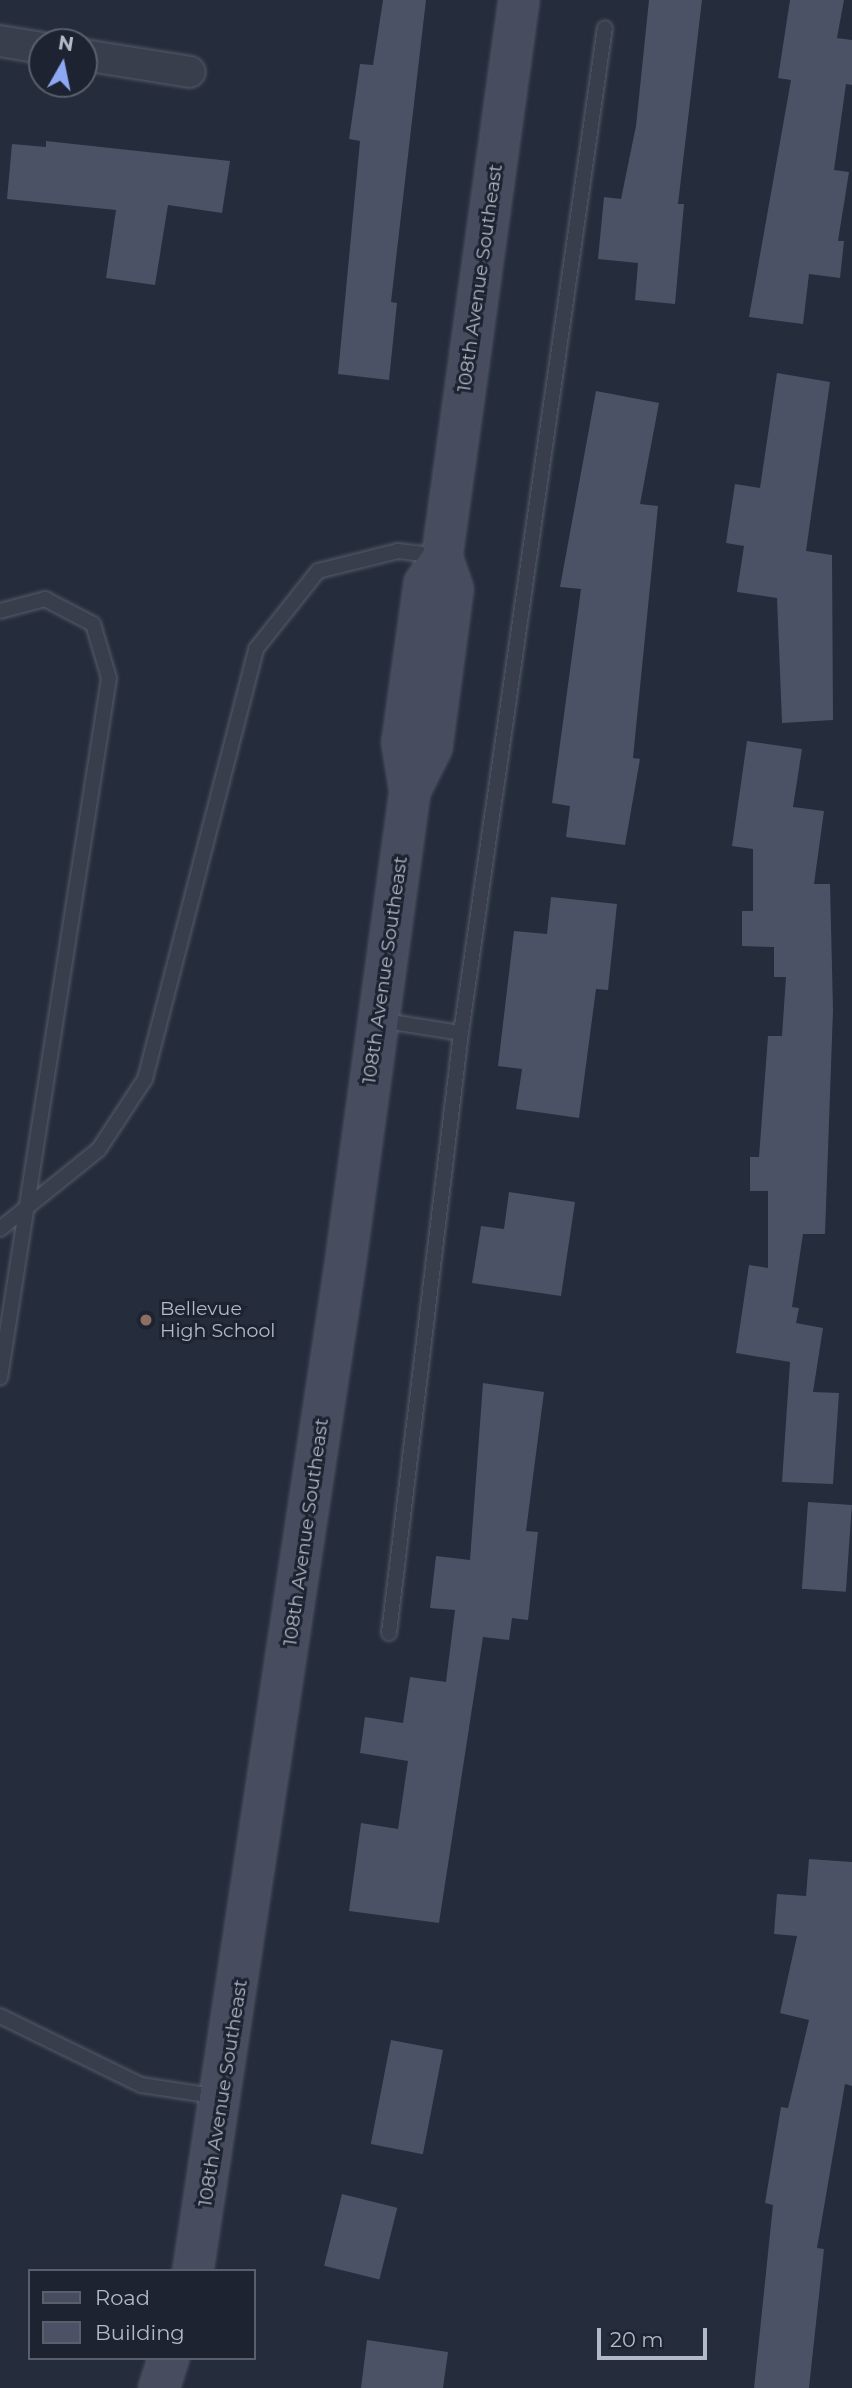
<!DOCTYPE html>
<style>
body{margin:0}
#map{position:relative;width:852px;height:2388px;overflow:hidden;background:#252c3c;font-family:Montserrat,sans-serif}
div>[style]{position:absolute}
.building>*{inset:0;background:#4b5265;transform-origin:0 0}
.roads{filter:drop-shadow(0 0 2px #565c6a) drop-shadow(0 0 2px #565c6a)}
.lane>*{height:14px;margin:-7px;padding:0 7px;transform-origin:7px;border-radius:7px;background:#383e4c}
.street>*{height:30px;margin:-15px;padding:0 15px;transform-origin:15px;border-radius:15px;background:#383e4c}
.secondary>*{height:38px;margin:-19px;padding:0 19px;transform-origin:19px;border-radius:19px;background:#474d5f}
.dots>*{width:19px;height:19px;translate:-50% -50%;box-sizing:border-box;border:4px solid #1d2331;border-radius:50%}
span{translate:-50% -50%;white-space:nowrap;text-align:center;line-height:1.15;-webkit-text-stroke:6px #1d2331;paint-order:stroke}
.street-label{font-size:19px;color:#b4b9c7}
.poi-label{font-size:19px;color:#b4b9c7}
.left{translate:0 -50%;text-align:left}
.legend{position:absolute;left:28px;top:2269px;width:228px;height:91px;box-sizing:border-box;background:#1d2331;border:2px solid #595f6d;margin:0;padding:9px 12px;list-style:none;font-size:21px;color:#b4b9c7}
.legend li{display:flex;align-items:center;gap:14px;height:35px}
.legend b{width:35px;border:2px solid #595f6d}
.north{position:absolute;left:28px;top:28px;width:70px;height:70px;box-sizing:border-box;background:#1d2331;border:2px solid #595f6d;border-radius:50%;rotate:9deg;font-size:19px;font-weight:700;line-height:28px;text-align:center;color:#b4b9c7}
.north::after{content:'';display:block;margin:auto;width:24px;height:32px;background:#8ea9f3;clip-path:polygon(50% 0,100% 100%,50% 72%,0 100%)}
.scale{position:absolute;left:597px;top:2328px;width:110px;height:32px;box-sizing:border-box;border:4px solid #b4b9c7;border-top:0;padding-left:9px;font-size:21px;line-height:24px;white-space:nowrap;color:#b4b9c7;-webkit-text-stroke:5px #1d2331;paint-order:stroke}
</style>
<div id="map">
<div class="building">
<i style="clip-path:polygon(383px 0,426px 0,391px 302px,397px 303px,389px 380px,338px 374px,360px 141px,349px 139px,360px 64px,373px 65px)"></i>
<i style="clip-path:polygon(649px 0,702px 0,678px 204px,684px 204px,675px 304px,635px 300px,638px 263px,598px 259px,604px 197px,621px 199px,636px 126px)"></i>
<i style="clip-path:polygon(790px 0,844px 0,837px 38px,852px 40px,852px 85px,846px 84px,834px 170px,849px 172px,838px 241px,844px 241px,840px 278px,809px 274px,803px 324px,749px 317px,791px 80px,778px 78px)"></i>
<i style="clip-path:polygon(46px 141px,230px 161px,222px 213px,168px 205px,155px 285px,106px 278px,116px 210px,7px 199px,12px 144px,46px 147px)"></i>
<i style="clip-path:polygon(777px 373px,830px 382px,806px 551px,832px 555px,833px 720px,782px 723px,777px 598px,737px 592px,744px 546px,726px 543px,735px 484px,760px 488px)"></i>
<i style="clip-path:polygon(596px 391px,659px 403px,640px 504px,658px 506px,633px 758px,640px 759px,625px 845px,566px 837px,570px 806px,552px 803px,581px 589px,560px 587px)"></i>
<i style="clip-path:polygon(747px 741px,802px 749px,793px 807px,824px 811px,814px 884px,830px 884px,833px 1010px,825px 1234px,803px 1234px,792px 1307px,799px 1308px,796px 1323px,823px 1328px,813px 1392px,839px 1393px,833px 1484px,782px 1482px,790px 1362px,736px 1353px,749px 1265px,768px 1268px,768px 1191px,750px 1191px,750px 1157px,759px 1157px,768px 1036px,782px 1036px,786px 977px,774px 977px,774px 947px,742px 946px,742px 911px,753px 911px,753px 849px,732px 846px)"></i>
<i style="clip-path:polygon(551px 897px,617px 904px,608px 990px,596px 989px,579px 1118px,516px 1109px,522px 1069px,498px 1066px,514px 931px,547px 934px)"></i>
<i style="clip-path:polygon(509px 1192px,575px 1202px,561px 1296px,472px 1283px,481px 1226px,504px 1229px)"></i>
<i style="clip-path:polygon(483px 1383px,544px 1392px,526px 1531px,538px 1532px,528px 1620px,512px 1618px,509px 1640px,483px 1637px,439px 1923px,349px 1911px,361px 1823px,398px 1829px,408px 1761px,360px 1753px,365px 1717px,403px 1723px,410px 1677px,446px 1682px,455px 1610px,430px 1608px,436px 1556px,470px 1560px)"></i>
<i style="left:808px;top:1502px;width:44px;height:87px;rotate:4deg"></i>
<i style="clip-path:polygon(809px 1859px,852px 1862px,852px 2086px,845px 2084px,817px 2248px,824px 2249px,809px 2388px,754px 2388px,773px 2205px,765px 2203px,781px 2107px,788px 2108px,809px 2020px,780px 2013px,797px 1936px,774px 1934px,777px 1894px,806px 1896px)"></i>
<i style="left:391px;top:2040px;width:53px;height:106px;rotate:11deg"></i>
<i style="left:342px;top:2194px;width:57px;height:74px;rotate:14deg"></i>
<i style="clip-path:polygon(367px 2340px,448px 2352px,443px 2388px,361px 2388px)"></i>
</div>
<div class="roads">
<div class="lane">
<i style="left:0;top:611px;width:47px;rotate:-14.9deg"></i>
<i style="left:45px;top:599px;width:54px;rotate:27.5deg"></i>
<i style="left:93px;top:624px;width:56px;rotate:73.5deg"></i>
<i style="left:109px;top:678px;width:708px;rotate:98.85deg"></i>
<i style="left:379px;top:1020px;width:83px;rotate:9deg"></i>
<i style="left:461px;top:1033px;width:1015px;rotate:-81.85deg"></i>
<i style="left:0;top:1229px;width:127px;rotate:-38.9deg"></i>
<i style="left:99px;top:1149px;width:84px;rotate:-56.7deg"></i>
<i style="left:145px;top:1079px;width:444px;rotate:-75.5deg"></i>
<i style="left:256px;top:649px;width:100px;rotate:-51.5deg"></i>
<i style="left:318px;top:571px;width:82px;rotate:-14deg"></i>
<i style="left:398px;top:551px;width:42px;rotate:6.8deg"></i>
<i style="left:389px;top:1633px;width:604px;rotate:-83.16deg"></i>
<i style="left:0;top:2016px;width:157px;rotate:26.1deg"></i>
<i style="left:141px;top:2085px;width:79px;rotate:8.7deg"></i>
</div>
<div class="street">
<i style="left:0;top:41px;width:43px;rotate:9.5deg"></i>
<i style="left:84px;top:55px;width:107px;rotate:9.1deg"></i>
</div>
<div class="secondary">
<i style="left:410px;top:791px;width:49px;rotate:-63.4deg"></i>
<i style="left:432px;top:747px;width:159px;rotate:-82.4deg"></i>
<i style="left:453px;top:589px;width:34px;rotate:-109deg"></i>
<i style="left:193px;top:2271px;width:1009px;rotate:-81.4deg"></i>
<i style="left:344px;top:1273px;width:486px;rotate:-82.2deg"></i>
<i style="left:410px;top:791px;width:49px;rotate:-99.5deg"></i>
<i style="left:402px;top:743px;width:161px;rotate:-82.1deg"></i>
<i style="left:424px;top:584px;width:32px;rotate:-56deg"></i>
<i style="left:442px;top:557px;width:562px;rotate:-82.13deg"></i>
<i style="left:159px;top:2388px;width:32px;rotate:-72deg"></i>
</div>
</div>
<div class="dots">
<i style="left:146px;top:1320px;background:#8d6e63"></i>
</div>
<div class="street-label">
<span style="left:480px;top:278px;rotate:-82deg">108th Avenue Southeast</span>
<span style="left:385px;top:970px;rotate:-82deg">108th Avenue Southeast</span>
<span style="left:306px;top:1532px;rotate:-82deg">108th Avenue Southeast</span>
<span style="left:223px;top:2093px;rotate:-81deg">108th Avenue Southeast</span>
</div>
<div class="poi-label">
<span class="left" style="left:160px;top:1320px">Bellevue<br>High School</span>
</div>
<ul class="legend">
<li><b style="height:9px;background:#474d5f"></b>Road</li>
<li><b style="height:19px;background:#4b5265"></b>Building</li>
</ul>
<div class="north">N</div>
<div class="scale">20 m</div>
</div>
